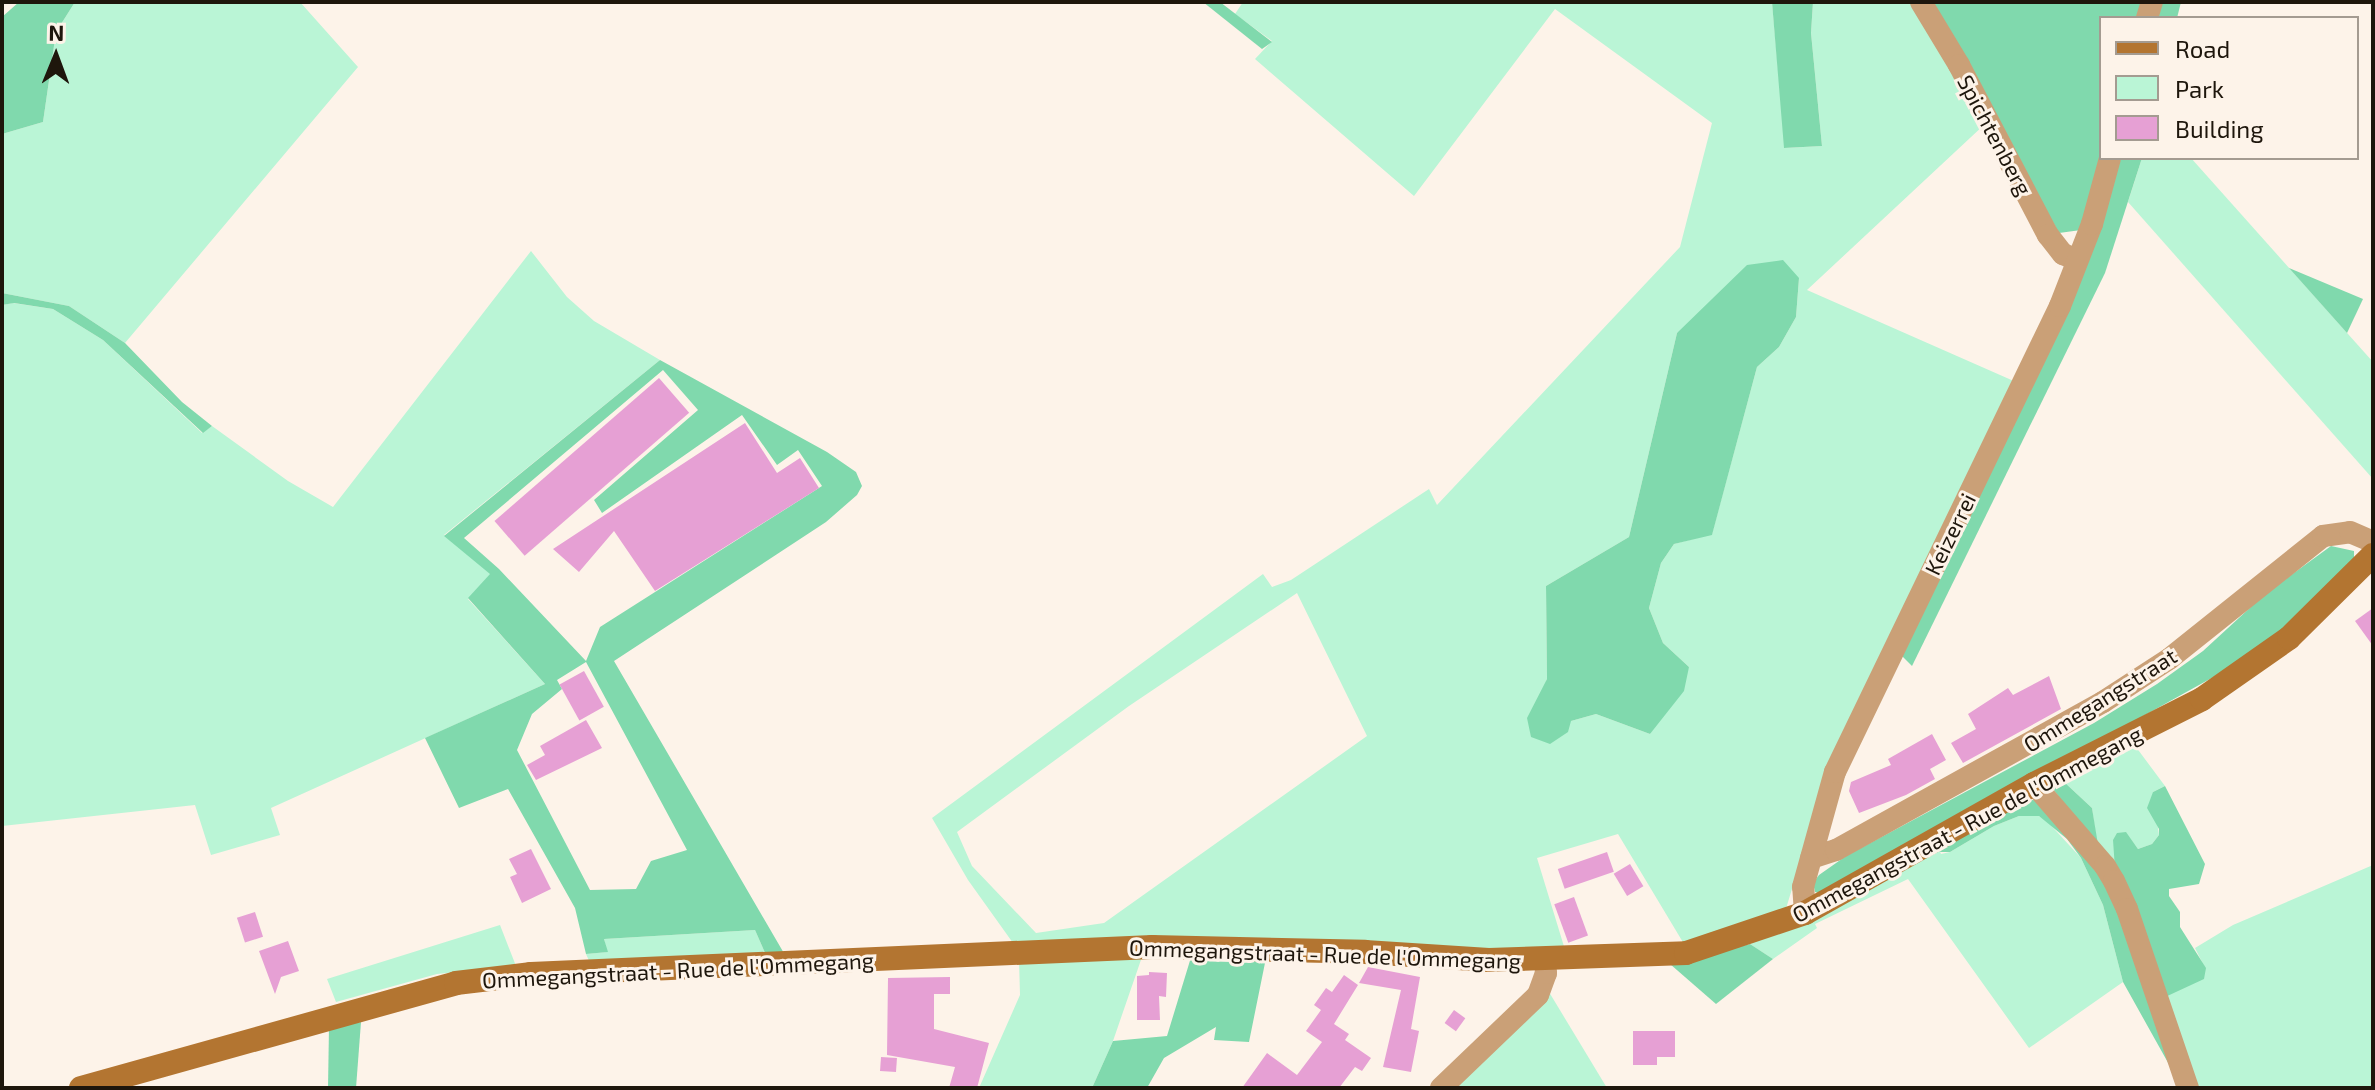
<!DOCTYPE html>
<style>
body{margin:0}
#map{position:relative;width:2375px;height:1090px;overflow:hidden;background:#fdf3e9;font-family:"Exo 2",sans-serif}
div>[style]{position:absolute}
.green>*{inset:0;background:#baf5d6}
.forest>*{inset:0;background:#80d9ad}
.building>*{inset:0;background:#e6a0d4;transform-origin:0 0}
.minor>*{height:22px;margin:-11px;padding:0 11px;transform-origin:11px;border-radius:11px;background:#caa077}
.secondary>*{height:24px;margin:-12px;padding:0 12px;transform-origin:12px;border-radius:12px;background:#b37531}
span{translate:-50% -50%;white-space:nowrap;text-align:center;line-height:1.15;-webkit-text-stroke:6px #fdf3e9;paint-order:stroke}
.street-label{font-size:22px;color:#1e160c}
.frame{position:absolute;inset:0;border:4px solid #1e160c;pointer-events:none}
.legend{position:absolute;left:2099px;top:16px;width:260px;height:144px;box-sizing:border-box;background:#fdf3e9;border:2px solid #a49b91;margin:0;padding:10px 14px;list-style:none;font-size:24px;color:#1e160c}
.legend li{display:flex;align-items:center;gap:16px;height:40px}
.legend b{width:40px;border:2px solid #a49b91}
.north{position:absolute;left:16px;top:16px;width:80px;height:80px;-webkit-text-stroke:6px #fdf3e9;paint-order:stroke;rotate:1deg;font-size:22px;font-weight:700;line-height:32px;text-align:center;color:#1e160c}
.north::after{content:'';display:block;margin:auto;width:28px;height:36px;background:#1e160c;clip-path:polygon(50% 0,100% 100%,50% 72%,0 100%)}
</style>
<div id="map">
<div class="green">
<i style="clip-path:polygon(75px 2px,300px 2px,358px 67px,125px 343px,69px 306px,2px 293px,2px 134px,43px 122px,56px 32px)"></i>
<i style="clip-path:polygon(evenodd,1243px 2px,1772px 2px,1785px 148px,1822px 146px,1811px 33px,1813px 2px,1913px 2px,1985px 124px,1807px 290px,2016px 382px,1820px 796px,1785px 912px,1684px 944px,1618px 834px,1537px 858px,1566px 953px,1013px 943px,968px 880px,932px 818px,1263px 574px,1272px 587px,1291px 580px,1429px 489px,1437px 505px,1680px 247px,1712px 123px,1555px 9px,1414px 196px,1255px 59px,1272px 41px,1235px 14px,1243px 2px,1799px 278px,1796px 317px,1779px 347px,1757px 367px,1712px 534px,1674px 544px,1661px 563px,1649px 608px,1663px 643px,1689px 667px,1650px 734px,1596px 714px,1571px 721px,1541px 695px,1547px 679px,1546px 586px,1629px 537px,1677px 333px,1799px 278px,1243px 2px,1297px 593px,1367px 736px,1104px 923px,1036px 933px,972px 866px,957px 832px,1129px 706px,1297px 593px)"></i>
<i style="clip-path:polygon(2142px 158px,2191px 158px,2373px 362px,2373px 479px,2128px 202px)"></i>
<i style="clip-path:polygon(531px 251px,567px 297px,594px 321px,660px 360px,444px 535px,491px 574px,468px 599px,545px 684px,271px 808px,280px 835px,211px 855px,195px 805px,2px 826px,2px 305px,13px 303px,53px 309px,103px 340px,202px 433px,212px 426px,288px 481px,333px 507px)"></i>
<i style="clip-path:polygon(2133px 743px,2165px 786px,2153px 792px,2159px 835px,2152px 844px,2138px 849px,2126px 833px,2115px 869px,2097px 844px,2092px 808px,2063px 781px)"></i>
<i style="clip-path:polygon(2019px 816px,2039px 816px,2046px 820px,2081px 858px,2103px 905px,2123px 982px,2029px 1048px,1908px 879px,1815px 924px,1817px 928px,1773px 959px,1750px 944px,1937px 845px,1941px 854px,1950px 852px,1994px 826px)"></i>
<i style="clip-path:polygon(2373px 865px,2373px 1088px,2198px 1088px,2163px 998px,2205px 968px,2195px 948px,2233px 925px)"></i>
<i style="clip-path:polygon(500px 925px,516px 966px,437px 974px,336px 1002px,327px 979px)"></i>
<i style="clip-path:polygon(755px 930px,766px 955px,590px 963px,586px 954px,607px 952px,604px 939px)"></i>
<i style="clip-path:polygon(1143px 954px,1113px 1041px,1092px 1088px,979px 1088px,1020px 995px,1019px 960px)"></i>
<i style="clip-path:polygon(1549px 992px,1607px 1088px,1448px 1088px)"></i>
</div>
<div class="forest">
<i style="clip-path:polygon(19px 2px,75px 2px,56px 32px,43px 122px,2px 134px,2px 17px)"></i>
<i style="clip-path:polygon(1203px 2px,1220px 2px,1272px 42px,1262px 49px)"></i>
<i style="clip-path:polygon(1772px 2px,1813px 2px,1811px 33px,1822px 146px,1784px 148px)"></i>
<i style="clip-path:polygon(1929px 2px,2148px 2px,2142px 18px,2101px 18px,2101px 158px,2081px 230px,2059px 233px)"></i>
<i style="clip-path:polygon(2156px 2px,2181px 2px,2177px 18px,2151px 18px)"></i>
<i style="clip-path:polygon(2115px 158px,2142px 158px,2105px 273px,1912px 666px,1899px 653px)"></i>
<i style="clip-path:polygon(1783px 260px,1799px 278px,1796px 317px,1779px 347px,1757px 367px,1712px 535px,1674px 544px,1661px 563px,1649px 608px,1663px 643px,1689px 667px,1684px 691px,1650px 734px,1596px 714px,1571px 721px,1568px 732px,1550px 744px,1531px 737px,1527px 718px,1547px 679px,1546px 586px,1629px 537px,1677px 333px,1747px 265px)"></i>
<i style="clip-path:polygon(2289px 268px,2363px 299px,2347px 333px)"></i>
<i style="clip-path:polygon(2px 293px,69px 306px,125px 343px,182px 402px,212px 426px,203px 433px,103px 340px,53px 309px,14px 303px,2px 305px)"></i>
<i style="clip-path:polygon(evenodd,660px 360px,827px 452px,856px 472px,862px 486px,857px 495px,826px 522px,614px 661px,785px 955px,766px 955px,755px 930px,604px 939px,608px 952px,586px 954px,575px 908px,508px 789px,459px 808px,425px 738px,545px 684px,468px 598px,490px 574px,444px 536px,660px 360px,663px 370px,698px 410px,594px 500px,602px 513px,742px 415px,777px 465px,798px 450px,822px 486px,600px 627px,586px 661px,499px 569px,464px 538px,663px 370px,660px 360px,586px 662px,687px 850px,651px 861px,636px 889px,590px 890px,517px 750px,532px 714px,562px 689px,557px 680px,586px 662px)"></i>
<i style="clip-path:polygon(2331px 546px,2354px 551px,2354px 562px,2294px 624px,2244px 660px,1823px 894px,1815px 892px,1813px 883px,1819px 875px,1846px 856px,2094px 723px,2157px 684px,2203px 651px,2265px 594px)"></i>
<i style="clip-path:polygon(2063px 781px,2092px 808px,2102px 869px,2176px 1077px,2123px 982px,2103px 905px,2081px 858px,2067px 839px,2039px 816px,2019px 816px,1994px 826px,1950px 852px,1938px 852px,2020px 802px,2033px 800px,2066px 806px,2050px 785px)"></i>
<i style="clip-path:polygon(2165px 786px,2205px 864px,2199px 884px,2169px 889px,2169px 896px,2180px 912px,2180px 927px,2206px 968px,2204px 979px,2163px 998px,2115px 869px,2113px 840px,2117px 833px,2126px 832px,2138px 849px,2152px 844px,2159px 835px,2159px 829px,2147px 808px,2153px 792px)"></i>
<i style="clip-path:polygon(1750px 944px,1773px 959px,1716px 1004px,1670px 964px)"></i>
<i style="clip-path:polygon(1192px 954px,1266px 958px,1249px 1042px,1214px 1040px,1216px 1027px,1164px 1058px,1147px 1088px,1092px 1088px,1113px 1041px,1167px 1036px)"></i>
<i style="clip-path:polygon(361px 1022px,356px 1088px,328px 1088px,329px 1027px)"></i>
</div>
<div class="building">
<i style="left:659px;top:378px;width:46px;height:218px;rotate:49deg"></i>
<i style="clip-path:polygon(745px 423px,777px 473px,800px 458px,819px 488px,655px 591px,614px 531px,579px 572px,553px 549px)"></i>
<i style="clip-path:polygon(2373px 608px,2373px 646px,2355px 621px)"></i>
<i style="left:584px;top:671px;width:41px;height:28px;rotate:61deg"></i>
<i style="clip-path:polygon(2049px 676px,2061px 709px,1963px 763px,1951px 743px,1976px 729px,1968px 714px,2008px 688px,2013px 695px)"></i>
<i style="clip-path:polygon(586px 720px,602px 748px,536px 780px,527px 765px,545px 755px,540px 746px)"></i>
<i style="clip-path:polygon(1932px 734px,1946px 760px,1930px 769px,1935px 779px,1906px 795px,1859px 813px,1849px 791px,1851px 782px,1891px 765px,1888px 759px)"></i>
<i style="clip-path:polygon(531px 849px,551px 889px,522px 903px,510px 877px,517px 874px,509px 859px)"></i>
<i style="left:1607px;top:852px;width:21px;height:52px;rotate:71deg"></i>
<i style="left:1630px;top:864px;width:26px;height:19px;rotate:59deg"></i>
<i style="left:1574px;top:897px;width:41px;height:21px;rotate:70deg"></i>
<i style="left:255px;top:912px;width:26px;height:19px;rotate:72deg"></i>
<i style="clip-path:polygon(288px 941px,299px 971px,281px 977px,275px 994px,259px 951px)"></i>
<i style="clip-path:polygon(1368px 967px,1420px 977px,1411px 1029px,1419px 1031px,1411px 1072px,1383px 1067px,1401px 990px,1359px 983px)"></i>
<i style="clip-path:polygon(1149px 972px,1167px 973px,1166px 997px,1159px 996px,1160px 1020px,1137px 1020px,1137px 976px,1149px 975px)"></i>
<i style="clip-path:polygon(1344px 975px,1358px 985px,1334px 1024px,1349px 1034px,1345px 1040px,1371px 1058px,1362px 1071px,1355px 1067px,1339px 1088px,1242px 1088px,1267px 1053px,1297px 1075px,1322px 1042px,1306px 1031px,1321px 1010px,1314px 1005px,1326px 988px,1332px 992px)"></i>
<i style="clip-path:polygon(950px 977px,950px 994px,934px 994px,934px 1029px,989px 1043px,977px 1088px,949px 1088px,955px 1067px,887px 1055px,888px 978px)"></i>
<i style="left:1454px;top:1010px;width:14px;height:16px;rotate:36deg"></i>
<i style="clip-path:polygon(1633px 1031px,1675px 1031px,1675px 1057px,1657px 1057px,1657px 1065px,1633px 1065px)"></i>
<i style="left:881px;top:1057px;width:16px;height:14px;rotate:4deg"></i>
</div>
<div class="minor">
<i style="left:1921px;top:2px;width:74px;rotate:58.9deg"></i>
<i style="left:1959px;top:65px;width:192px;rotate:62.4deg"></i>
<i style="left:2048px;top:235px;width:24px;rotate:52deg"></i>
<i style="left:2063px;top:254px;width:15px;rotate:23deg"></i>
<i style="left:2147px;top:18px;width:17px;rotate:-73deg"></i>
<i style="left:2034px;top:784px;width:108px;rotate:49.1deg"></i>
<i style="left:2105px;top:866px;width:17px;rotate:59deg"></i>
<i style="left:2114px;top:881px;width:31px;rotate:65deg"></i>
<i style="left:2127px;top:909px;width:189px;rotate:71.2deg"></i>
<i style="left:1811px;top:858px;width:26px;rotate:-18deg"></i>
<i style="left:1836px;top:850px;width:305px;rotate:-29deg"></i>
<i style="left:2103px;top:702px;width:79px;rotate:-33.1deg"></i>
<i style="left:2169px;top:659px;width:197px;rotate:-38.6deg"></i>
<i style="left:2323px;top:536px;width:27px;rotate:-8deg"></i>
<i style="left:2350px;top:532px;width:25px;rotate:23deg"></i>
<i style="left:1805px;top:913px;width:26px;rotate:-94deg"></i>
<i style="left:1803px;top:887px;width:119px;rotate:-74.5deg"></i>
<i style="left:1835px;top:772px;width:517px;rotate:-64.23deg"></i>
<i style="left:2060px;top:306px;width:88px;rotate:-68.7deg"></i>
<i style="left:2092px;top:224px;width:68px;rotate:-74.7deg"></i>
<i style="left:1441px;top:1088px;width:134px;rotate:-43.8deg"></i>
<i style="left:1538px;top:995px;width:23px;rotate:-70deg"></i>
<i style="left:1546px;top:973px;width:13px;rotate:-94deg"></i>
</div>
<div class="secondary">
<i style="left:81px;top:1088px;width:389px;rotate:-15.6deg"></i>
<i style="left:456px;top:983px;width:76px;rotate:-6.8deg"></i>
<i style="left:531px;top:974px;width:622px;rotate:-2.49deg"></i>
<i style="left:1152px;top:947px;width:213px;rotate:1.3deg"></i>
<i style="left:1365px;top:952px;width:124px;rotate:3.7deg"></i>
<i style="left:1489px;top:960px;width:197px;rotate:-2deg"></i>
<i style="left:1686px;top:953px;width:126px;rotate:-18.6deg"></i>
<i style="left:1805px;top:913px;width:263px;rotate:-29.4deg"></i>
<i style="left:2034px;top:784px;width:188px;rotate:-26.8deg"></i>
<i style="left:2202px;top:699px;width:106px;rotate:-35deg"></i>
<i style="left:2289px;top:638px;width:118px;rotate:-44.7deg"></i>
</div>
<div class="street-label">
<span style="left:1995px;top:135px;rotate:62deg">Spichtenberg</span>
<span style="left:1950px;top:534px;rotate:-64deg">Keizerrei</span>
<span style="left:2100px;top:700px;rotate:-32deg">Ommegangstraat</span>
<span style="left:1967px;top:824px;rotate:-28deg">Ommegangstraat - Rue de l'Ommegang</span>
<span style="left:1325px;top:954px;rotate:2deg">Ommegangstraat - Rue de l'Ommegang</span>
<span style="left:678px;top:970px;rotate:-3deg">Ommegangstraat - Rue de l'Ommegang</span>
</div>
<div class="frame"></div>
<ul class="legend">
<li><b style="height:10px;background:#b37531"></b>Road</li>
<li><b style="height:22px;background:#baf5d6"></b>Park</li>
<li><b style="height:22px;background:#e6a0d4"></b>Building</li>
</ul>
<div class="north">N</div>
</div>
